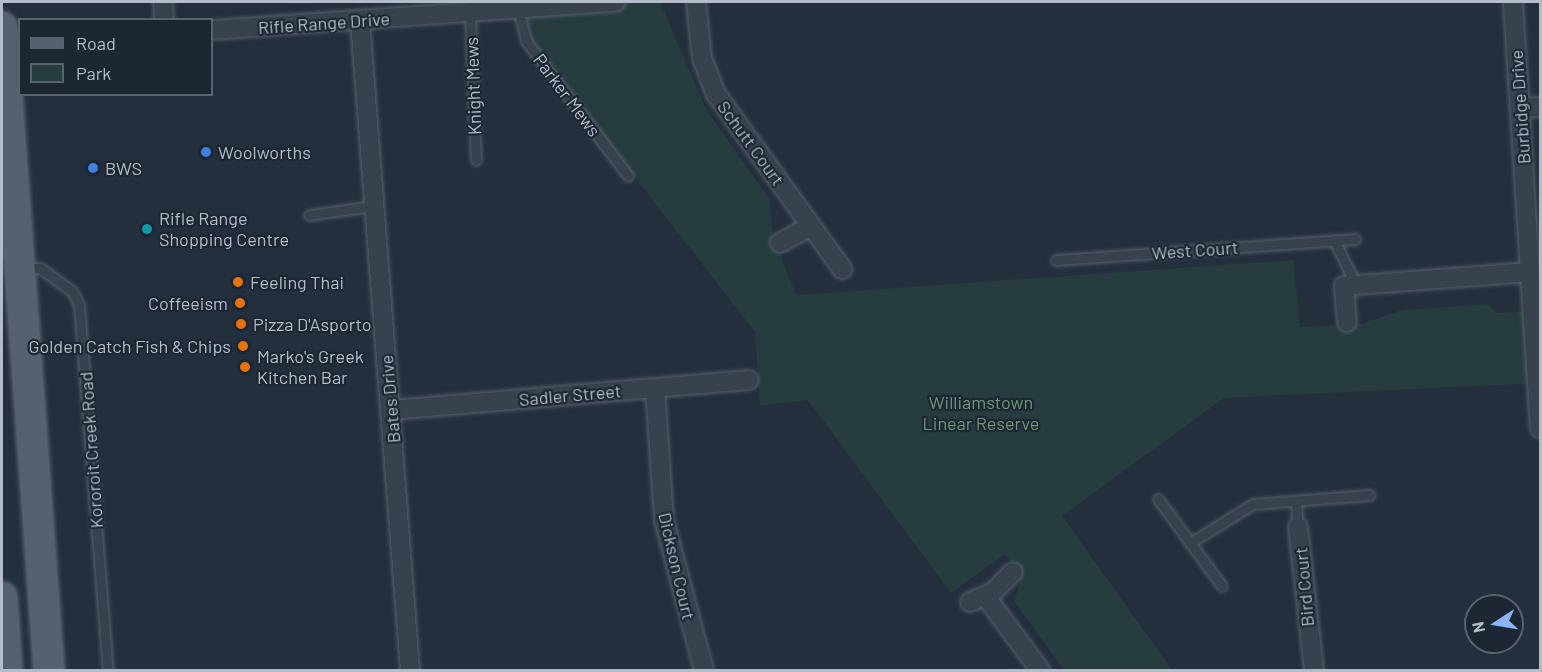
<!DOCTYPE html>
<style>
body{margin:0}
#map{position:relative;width:1542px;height:672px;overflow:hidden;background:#242f3e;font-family:Barlow,sans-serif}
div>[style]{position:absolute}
.green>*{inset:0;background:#263c3f}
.roads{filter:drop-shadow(0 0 2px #565f6c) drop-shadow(0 0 2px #565f6c)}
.service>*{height:9px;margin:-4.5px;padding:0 4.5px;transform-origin:4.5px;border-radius:4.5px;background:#38414e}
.minor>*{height:18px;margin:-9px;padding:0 9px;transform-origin:9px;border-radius:9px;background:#38414e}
.primary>*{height:30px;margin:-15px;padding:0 15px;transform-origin:15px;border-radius:15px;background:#56606e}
.dots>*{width:16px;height:16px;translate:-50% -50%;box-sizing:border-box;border:3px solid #1d2633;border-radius:50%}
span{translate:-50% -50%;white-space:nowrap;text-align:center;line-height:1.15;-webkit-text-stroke:4.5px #1d2633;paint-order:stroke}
.street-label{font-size:18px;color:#b4bcc9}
.poi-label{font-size:18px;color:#b4bcc9}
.left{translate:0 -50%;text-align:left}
.right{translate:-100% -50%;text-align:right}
.park-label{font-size:18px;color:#6b9a76}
.frame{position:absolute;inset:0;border:3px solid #b4bcc9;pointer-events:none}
.legend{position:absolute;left:18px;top:18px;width:195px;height:78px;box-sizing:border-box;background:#1d2633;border:2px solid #59626f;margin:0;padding:8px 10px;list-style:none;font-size:18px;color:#b4bcc9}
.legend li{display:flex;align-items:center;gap:12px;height:30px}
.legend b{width:30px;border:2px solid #59626f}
.north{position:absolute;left:1464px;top:594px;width:60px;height:60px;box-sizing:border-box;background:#1d2633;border:2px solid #59626f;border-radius:50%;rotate:258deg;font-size:16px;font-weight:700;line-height:24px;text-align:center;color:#b4bcc9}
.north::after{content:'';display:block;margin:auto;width:21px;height:27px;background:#8ab4f8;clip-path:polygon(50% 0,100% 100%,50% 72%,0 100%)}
</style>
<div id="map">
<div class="green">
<i style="clip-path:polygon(516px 2px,660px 2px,706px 109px,770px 200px,773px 236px,796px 295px,1293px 260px,1300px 327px,1362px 324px,1402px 310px,1487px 304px,1497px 313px,1540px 311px,1540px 383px,1224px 398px,1062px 516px,1172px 670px,1064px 670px,1014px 601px,1022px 578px,1005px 554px,951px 593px,808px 400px,760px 406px,755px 332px,536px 50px)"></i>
</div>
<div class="roads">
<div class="service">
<i style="left:518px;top:8px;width:34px;rotate:76deg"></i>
<i style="left:526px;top:41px;width:169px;rotate:52.9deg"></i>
<i style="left:470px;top:13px;width:147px;rotate:87.7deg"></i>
<i style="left:309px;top:215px;width:65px;rotate:-8deg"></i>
<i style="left:1334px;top:240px;width:50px;rotate:63.9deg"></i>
<i style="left:1056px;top:260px;width:300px;rotate:-4deg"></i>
<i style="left:25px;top:268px;width:15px"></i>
<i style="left:40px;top:268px;width:39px;rotate:36deg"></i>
<i style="left:72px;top:291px;width:16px;rotate:63deg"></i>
<i style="left:79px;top:305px;width:366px;rotate:85.5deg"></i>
<i style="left:1158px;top:499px;width:108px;rotate:53.7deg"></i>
<i style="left:1296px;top:504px;width:23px;rotate:85deg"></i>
<i style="left:1190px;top:543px;width:74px;rotate:-31.8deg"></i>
<i style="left:1253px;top:504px;width:117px;rotate:-4.4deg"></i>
</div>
<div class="minor">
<i style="left:163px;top:2px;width:18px;rotate:87deg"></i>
<i style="left:696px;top:2px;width:56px;rotate:83.9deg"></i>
<i style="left:702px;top:58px;width:39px;rotate:69deg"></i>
<i style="left:716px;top:94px;width:216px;rotate:54.2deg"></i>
<i style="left:1513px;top:2px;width:427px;rotate:86.4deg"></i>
<i style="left:360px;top:20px;width:652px;rotate:85.6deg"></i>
<i style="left:212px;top:30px;width:405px;rotate:-4deg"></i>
<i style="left:1520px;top:108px;width:20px;rotate:-3deg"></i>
<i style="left:780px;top:243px;width:35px;rotate:-29deg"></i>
<i style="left:1347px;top:322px;width:36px;rotate:-95deg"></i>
<i style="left:1344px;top:286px;width:187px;rotate:-4.3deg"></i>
<i style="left:655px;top:388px;width:132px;rotate:86.1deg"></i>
<i style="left:664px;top:520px;width:155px;rotate:75.1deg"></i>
<i style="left:391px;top:410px;width:359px;rotate:-4.8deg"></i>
<i style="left:1298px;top:527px;width:144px;rotate:83.6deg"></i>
<i style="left:986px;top:597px;width:91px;rotate:53.5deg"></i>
<i style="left:970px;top:602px;width:25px;rotate:-23deg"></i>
<i style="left:993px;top:592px;width:28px;rotate:-45deg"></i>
</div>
<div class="primary">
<i style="left:2px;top:27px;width:645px;rotate:85.82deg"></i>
<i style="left:2px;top:597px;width:73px;rotate:86.1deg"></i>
</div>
</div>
<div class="dots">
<i style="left:206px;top:152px;background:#3f7fe0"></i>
<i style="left:93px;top:168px;background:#3f7fe0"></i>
<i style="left:147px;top:229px;background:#0f9aa8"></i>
<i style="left:238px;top:282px;background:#e8710a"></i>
<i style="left:240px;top:303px;background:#e8710a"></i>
<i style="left:241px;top:324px;background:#e8710a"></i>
<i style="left:243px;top:346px;background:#e8710a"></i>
<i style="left:245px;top:367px;background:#e8710a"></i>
</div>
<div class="street-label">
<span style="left:324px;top:23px;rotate:-4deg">Rifle Range Drive</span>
<span style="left:473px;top:86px;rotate:-92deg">Knight Mews</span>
<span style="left:567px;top:95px;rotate:53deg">Parker Mews</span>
<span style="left:1520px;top:107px;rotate:-94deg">Burbidge Drive</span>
<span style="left:751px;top:143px;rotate:54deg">Schutt Court</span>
<span style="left:1195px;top:250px;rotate:-4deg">West Court</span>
<span style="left:570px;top:395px;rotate:-5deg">Sadler Street</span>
<span style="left:390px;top:399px;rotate:-95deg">Bates Drive</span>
<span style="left:91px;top:450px;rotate:-94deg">Kororoit Creek Road</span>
<span style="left:677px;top:566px;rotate:77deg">Dickson Court</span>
<span style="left:1304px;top:587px;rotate:-95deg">Bird Court</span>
</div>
<div class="poi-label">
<span class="left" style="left:218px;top:152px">Woolworths</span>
<span class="left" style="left:105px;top:168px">BWS</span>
<span class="left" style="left:159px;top:229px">Rifle Range<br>Shopping Centre</span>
<span class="left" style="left:250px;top:282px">Feeling Thai</span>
<span class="right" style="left:228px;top:303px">Coffeeism</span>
<span class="left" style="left:253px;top:324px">Pizza D'Asporto</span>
<span class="right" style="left:231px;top:346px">Golden Catch Fish &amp; Chips</span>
<span class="left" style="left:257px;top:367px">Marko's Greek<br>Kitchen Bar</span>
</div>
<div class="park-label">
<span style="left:981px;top:413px">Williamstown<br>Linear Reserve</span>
</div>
<div class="frame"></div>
<ul class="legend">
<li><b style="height:8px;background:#56606e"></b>Road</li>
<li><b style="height:16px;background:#263c3f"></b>Park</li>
</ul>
<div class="north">N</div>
</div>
